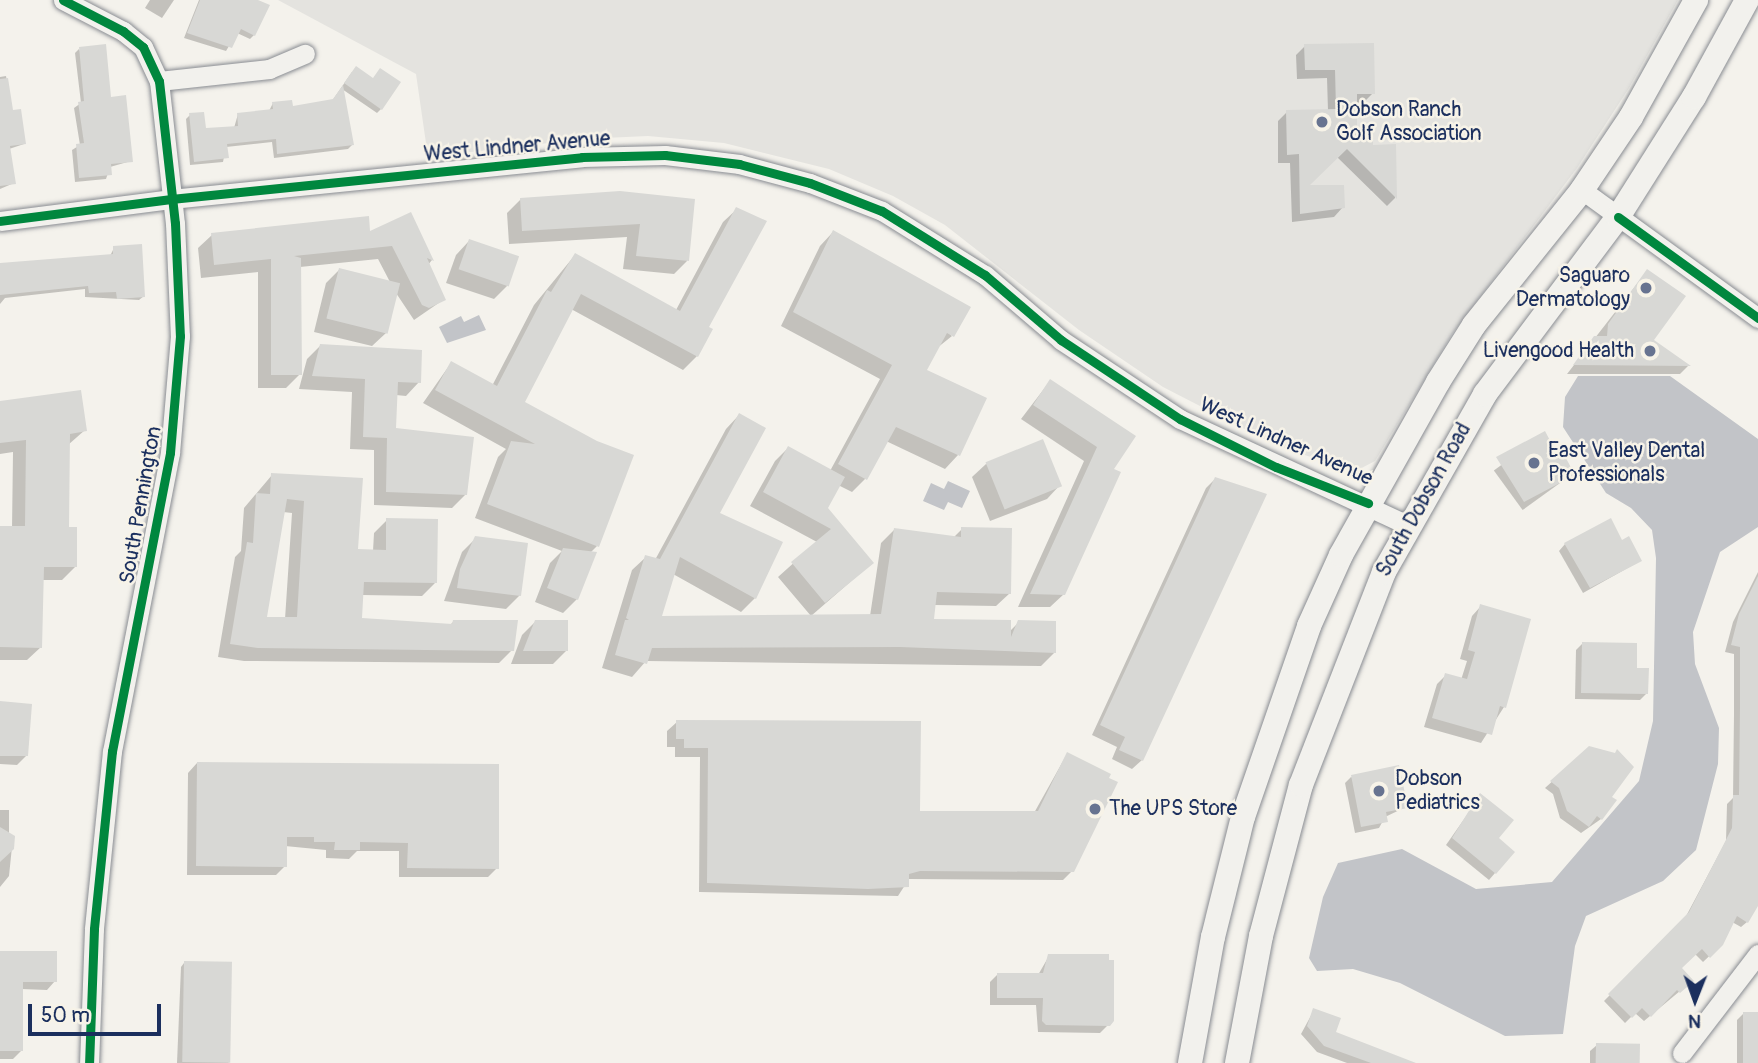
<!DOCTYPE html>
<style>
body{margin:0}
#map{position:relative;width:1758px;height:1063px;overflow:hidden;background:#f4f2ec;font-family:Pangolin,sans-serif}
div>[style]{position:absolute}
.green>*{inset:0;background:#e4e3df}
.water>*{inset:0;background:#c2c4c8}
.shadow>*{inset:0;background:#0003;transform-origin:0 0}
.building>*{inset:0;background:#d8d8d5;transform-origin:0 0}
.roads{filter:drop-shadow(0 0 2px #898c92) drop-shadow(0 0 2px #898c92)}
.minor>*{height:19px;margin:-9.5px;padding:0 9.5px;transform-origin:9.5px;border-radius:9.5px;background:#f2f1ed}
.major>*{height:24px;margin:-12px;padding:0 12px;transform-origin:12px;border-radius:12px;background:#f2f1ed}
.cycleway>*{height:9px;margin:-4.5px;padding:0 4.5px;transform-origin:4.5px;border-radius:4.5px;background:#00873e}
.dots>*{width:19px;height:19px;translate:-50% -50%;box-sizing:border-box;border:4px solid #f7f3e8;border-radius:50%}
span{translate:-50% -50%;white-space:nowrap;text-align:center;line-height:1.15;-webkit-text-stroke:5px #f7f3e8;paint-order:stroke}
.poi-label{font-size:21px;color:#1b2f5e}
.left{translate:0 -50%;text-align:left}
.right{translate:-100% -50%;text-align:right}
.street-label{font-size:21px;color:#1b2f5e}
.north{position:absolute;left:1660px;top:965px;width:70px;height:70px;-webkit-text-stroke:5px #f7f3e8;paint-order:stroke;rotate:181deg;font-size:19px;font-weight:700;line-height:28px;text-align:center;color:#1b2f5e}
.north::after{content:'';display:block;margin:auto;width:24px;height:32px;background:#1b2f5e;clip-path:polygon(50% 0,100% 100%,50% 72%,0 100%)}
.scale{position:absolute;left:28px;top:1004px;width:133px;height:32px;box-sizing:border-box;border:4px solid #1b2f5e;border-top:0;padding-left:9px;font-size:21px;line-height:24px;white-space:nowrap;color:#1b2f5e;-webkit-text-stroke:5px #f7f3e8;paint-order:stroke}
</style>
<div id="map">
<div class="green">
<i style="clip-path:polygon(278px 0,1678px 0,1629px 88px,1577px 168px,1452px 334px,1375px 461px,1354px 472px,1276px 445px,1163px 387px,1079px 330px,945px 225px,893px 196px,829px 169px,724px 143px,648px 136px,582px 139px,428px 157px,416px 74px)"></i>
</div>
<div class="water">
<i style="clip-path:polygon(479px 315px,486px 330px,447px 343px,439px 327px,461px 316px,464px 322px)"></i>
<i style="clip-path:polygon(1578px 376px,1670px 376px,1758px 439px,1758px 527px,1720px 552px,1693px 632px,1695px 664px,1719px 728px,1718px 764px,1696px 850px,1663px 881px,1586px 916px,1575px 946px,1563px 1034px,1505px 1036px,1400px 983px,1353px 969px,1317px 971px,1309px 958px,1323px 897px,1338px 863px,1402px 849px,1476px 889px,1552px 882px,1639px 781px,1653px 721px,1656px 558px,1652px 530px,1631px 508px,1606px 493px,1563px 427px,1565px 397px)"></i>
<i style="clip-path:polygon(948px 481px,970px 491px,962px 508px,948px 502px,944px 510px,923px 501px,931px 483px,944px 489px)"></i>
</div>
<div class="shadow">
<i style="clip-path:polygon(150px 0,174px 0,162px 18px,145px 8px)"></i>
<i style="clip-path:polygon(199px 0,252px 0,254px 35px,250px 39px,237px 33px,226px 51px,184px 38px)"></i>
<i style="clip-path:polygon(1305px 46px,1373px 93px,1364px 102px,1355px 103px,1356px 135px,1372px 146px,1394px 146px,1395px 198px,1387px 206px,1337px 157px,1305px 187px,1343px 207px,1334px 217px,1292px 222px,1290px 163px,1278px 163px,1278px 121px,1287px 112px,1328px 111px,1327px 78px,1297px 79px,1296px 55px)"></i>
<i style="clip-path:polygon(79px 49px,131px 161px,110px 167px,106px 179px,75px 182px,72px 150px,80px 145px,74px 108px,81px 103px,75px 53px)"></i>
<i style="clip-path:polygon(352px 72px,373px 79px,381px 109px,377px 113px,342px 89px,352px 145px,348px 149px,274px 158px,272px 142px,226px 147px,223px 162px,190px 165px,186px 119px,190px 115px,204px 130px,234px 128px,238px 114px,269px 111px,273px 103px,292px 108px,332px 101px)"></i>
<i style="clip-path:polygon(6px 76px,12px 112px,24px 144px,9px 149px,14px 183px,0 189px,0 77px)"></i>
<i style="clip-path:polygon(521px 199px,693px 200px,687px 261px,674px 274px,623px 269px,627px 237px,509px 244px,507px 213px)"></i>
<i style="clip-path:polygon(737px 209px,707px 327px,697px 356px,683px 370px,571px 309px,522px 402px,596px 443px,632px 456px,597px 546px,590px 553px,577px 599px,563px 613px,535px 602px,550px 563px,562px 551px,475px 518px,498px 457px,506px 449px,423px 403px,451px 363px,492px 386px,534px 305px,575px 255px,676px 310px,723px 222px)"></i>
<i style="clip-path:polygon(410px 215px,432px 260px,428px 265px,443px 300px,414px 320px,396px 293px,386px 333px,372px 346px,314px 332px,326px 283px,339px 270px,390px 282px,378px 259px,300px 267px,300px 374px,286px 388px,258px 388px,258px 272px,201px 278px,198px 248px,212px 235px,369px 233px)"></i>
<i style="clip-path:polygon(833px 232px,952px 336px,937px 348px,925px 371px,958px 455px,945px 469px,886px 441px,865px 479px,852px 492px,838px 485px,826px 508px,872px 563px,811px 616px,778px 577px,817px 542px,750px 506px,775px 461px,788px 448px,830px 471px,880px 379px,781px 326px,820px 246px)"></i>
<i style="clip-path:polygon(469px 241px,508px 285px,494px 299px,446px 283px,456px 255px)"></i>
<i style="clip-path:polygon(114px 248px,144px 296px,139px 300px,85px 297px,85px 289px,5px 298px,0 304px,0 267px,110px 256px)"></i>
<i style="clip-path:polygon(1647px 271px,1652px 341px,1688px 366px,1680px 374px,1567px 374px)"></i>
<i style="clip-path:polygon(320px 346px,419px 382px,406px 396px,396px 395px,394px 430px,466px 494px,452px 508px,374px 505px,374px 450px,350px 449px,352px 392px,299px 389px,307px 359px)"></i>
<i style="clip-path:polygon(1050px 381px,1134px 436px,1112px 470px,1064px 594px,1050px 607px,1018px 607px,1084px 461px,1021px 419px)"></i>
<i style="clip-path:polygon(0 403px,85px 430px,68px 445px,67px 528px,76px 566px,62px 580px,42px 580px,41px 647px,27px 660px,0 660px,0 528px,12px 528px,13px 452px,0 454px)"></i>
<i style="clip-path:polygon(739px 415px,717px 514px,780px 543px,755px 598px,741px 612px,673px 574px,659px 617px,870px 616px,881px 543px,894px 530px,953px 538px,962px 529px,1010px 593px,996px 606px,934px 605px,932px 621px,1009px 632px,1019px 622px,1055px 652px,1041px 666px,646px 661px,632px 677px,602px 668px,632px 570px,646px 557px,655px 560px,726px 429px)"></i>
<i style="left:1544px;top:434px;width:49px;height:62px;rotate:54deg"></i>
<i style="clip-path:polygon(986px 464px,1060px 485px,1047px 499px,990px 521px,972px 477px)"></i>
<i style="clip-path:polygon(evenodd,272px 475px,361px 480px,356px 550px,373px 551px,374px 533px,387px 520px,435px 583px,422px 596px,362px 595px,360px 619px,449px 626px,454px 621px,512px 650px,499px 663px,244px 661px,218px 657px,235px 557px,241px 551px,244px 508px,272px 475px,283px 512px,292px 513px,285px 619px,265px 619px,283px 512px)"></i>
<i style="clip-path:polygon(1215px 479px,1142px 760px,1132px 769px,1112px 759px,1117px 747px,1092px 735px,1206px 488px)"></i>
<i style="clip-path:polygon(476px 538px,520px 595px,506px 609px,444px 601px,462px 552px)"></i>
<i style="clip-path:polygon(1622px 542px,1640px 561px,1583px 593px,1559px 551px,1565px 544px)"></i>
<i style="clip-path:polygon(1758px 572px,1758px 896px,1747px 922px,1741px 927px,1732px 922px,1722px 944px,1703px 962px,1695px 954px,1680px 968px,1692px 981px,1644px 1021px,1635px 1013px,1625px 1023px,1604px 1001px,1684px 920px,1726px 841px,1727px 804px,1733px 798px,1734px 713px,1734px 654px,1725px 652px,1733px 622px)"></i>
<i style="clip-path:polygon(1481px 606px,1504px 707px,1481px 743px,1424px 727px,1437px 684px,1446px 675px,1461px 680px,1467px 661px,1460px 659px,1472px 616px)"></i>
<i style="clip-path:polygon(536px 621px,567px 650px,553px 664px,511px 664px,522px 635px)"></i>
<i style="clip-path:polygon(1582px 644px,1635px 670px,1647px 693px,1640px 700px,1575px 699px,1576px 650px)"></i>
<i style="clip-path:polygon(0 703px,26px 756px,17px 765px,0 764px)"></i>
<i style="clip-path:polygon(677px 722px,919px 812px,1034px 813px,1067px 754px,1072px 871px,1063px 880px,909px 879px,898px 896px,699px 892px,700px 757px,675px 757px,675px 747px,667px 747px,667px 731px)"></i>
<i style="clip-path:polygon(1589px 748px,1609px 797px,1601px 819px,1581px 833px,1560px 818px,1553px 794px,1545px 788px)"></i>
<i style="clip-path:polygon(197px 763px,497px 868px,488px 877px,399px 877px,399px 851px,357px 851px,349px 859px,326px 858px,326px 850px,285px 846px,285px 866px,276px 875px,187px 875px,188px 773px)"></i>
<i style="clip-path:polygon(1351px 777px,1406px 807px,1385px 817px,1379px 828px,1355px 833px,1345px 783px)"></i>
<i style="clip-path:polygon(1481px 795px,1496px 839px,1495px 873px,1489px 880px,1446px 845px)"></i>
<i style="clip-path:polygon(0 810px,9px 810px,9px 834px,13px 837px,9px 876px,0 887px)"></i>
<i style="clip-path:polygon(0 953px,55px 981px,47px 990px,21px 989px,21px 1051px,13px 1059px,0 1059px)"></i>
<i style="clip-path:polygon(1049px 956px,1108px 1025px,1100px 1033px,1038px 1032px,1036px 1005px,990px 1005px,990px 982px,998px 974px,1038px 975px)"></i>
<i style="clip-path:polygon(184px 963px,229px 1062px,228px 1063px,177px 1063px,181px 967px)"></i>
<i style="clip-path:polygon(1314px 1010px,1334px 1033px,1401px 1063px,1347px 1063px,1317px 1052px,1301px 1034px)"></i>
<i style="clip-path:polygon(1743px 1014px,1758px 1014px,1758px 1063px,1737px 1063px,1737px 1020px)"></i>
<i style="clip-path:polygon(1597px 1045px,1638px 1063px,1590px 1063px,1590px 1051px)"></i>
</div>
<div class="building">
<i style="clip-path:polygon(200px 0,258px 0,270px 5px,255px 36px,241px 29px,232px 48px,187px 33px)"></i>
<i style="clip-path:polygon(1374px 43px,1375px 94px,1357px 94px,1357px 134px,1373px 133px,1373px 145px,1396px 144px,1397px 199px,1347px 149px,1310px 185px,1344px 185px,1345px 208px,1300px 214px,1299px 154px,1287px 155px,1286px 110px,1336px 109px,1335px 70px,1305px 70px,1304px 44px)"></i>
<i style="clip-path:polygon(106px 44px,111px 97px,126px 95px,133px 162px,111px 164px,112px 175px,79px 178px,76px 144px,84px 143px,78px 102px,84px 101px,79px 47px)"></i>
<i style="clip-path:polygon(356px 66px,373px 78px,380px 68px,401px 82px,382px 110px,344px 83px)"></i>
<i style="clip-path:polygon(8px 78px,13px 110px,21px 109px,26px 144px,10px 146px,16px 184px,0 186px,0 79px)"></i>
<i style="clip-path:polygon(343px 85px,354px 145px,277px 154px,276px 139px,227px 144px,229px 158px,194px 162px,189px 113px,204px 112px,206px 128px,238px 126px,237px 113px,273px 109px,272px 102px,292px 100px,293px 106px,333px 99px)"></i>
<i style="clip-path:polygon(620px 191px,695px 199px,689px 261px,636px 256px,640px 224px,522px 231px,520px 198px)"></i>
<i style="clip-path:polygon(736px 207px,767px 221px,709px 327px,713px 329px,698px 357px,581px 294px,525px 402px,597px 441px,634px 455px,599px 547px,487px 504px,511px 441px,535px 444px,435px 390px,451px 361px,497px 386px,547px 290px,551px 292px,575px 253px,680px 311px)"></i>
<i style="clip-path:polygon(411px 212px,434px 261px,427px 258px,446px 300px,429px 308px,422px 305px,392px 246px,294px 256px,301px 258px,302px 375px,271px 375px,271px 259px,214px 265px,211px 233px,369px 216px,370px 231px)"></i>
<i style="clip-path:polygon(833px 230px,971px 307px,954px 337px,947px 333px,927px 370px,987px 398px,960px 456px,896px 427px,867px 480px,838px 464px,892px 365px,793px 312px)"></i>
<i style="left:469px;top:239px;width:53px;height:32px;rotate:19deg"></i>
<i style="clip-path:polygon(142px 244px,145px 297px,117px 299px,116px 292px,89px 293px,88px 286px,0 295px,0 263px,113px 254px,113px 246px)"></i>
<i style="left:339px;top:268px;width:63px;height:52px;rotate:14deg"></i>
<i style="clip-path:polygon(1647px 269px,1686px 296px,1654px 340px,1691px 366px,1573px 365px,1594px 336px,1607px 336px,1608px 324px)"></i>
<i style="clip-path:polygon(320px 344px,422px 350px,421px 383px,398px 382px,396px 428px,474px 437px,467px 495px,386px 492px,387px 438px,363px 437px,365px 379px,312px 376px)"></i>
<i style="clip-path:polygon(1050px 379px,1136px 436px,1114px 469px,1121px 472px,1065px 595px,1030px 594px,1097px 447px,1033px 405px)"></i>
<i style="clip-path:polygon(81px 390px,87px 431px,70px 434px,69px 527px,77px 527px,77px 567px,44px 567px,42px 648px,0 647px,0 526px,25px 526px,26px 440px,0 443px,0 401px)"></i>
<i style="clip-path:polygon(739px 413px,766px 428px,720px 513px,783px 542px,756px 599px,680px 557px,662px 616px,881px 614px,894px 528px,961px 537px,961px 527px,1012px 528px,1011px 594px,937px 592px,934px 619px,1011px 620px,1011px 637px,1018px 620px,1056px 621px,1056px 653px,900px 647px,652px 648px,647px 664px,615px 655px,625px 620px,629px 620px,626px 618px,645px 555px,660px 559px)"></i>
<i style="clip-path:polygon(1545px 431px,1555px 450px,1560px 447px,1575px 475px,1524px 502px,1496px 457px)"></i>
<i style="left:1043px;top:439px;width:51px;height:62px;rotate:68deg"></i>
<i style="clip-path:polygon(788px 446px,845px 477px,828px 508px,874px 563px,825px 603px,791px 562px,831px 529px,763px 492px)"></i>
<i style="clip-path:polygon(evenodd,271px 473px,363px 478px,358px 549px,386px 550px,386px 518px,438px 519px,437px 583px,364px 582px,362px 618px,452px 624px,453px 620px,518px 620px,514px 651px,258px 648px,230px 644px,247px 542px,253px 543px,256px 493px,270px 494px,271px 473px,287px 499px,304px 501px,297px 617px,267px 617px,287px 499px)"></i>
<i style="clip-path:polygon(1215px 477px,1267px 494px,1143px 761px,1119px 750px,1125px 737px,1100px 725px)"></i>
<i style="clip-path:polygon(1611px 518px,1622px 540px,1629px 536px,1642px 561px,1590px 588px,1564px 543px)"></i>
<i style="clip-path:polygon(475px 536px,528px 543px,521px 596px,457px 588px,460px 569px)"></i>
<i style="clip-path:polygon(563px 548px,597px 552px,578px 600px,547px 588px)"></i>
<i style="clip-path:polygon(1758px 576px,1758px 906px,1748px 923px,1737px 916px,1723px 945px,1710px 958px,1702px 949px,1682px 968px,1694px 981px,1680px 993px,1677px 990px,1651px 1017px,1642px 1008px,1632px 1018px,1608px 994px,1689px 912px,1732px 828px,1733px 795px,1739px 795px,1740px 706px,1740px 647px,1731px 645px,1739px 614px)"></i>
<i style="clip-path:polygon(1480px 604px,1531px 619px,1506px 708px,1500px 706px,1492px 735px,1432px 718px,1445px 673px,1467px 679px,1475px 652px,1468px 650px)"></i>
<i style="clip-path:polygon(535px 620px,568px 620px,568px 651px,523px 651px)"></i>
<i style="clip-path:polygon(1582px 642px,1637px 643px,1637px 668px,1649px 668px,1648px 694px,1581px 693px)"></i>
<i style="clip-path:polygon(0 701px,32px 704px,28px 756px,0 756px)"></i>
<i style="clip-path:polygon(676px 720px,921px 721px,920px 811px,1038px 811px,1067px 752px,1111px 774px,1109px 778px,1118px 782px,1074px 872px,920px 871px,909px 874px,909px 887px,868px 889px,707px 883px,708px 748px,684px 748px,684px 739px,676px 739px)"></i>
<i style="clip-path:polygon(1589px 746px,1615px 753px,1617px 749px,1634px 767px,1612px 797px,1617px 800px,1602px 820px,1597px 816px,1589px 827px,1567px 811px,1559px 788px,1550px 781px)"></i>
<i style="clip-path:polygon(197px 762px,499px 764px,499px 869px,407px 868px,408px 843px,360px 842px,360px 850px,334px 850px,335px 842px,314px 842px,314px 837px,287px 837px,287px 867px,196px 866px)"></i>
<i style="clip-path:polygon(1399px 765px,1408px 808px,1386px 812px,1388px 822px,1361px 827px,1351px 775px)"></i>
<i style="clip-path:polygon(1480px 793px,1514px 820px,1499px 838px,1515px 852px,1496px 874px,1452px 838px)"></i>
<i style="clip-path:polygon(0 827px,15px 836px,14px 849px,0 862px)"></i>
<i style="clip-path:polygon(0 951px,57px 951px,57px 982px,23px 982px,23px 1051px,0 1051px)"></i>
<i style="clip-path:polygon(1048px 954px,1109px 954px,1109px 960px,1114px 960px,1114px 1021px,1110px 1026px,1046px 1025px,1042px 1021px,1043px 998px,997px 998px,997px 973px,1043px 973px)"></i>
<i style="left:184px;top:961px;width:48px;height:101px;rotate:1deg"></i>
<i style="clip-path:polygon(1313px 1008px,1341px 1018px,1336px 1032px,1416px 1063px,1371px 1063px,1324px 1046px,1307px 1026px)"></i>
<i style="left:1743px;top:1012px;width:15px;height:51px"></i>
<i style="left:1596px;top:1043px;width:44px;height:20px;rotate:1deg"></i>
</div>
<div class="roads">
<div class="minor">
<i style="left:63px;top:0;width:68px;rotate:27.3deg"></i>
<i style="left:123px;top:31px;width:26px;rotate:39deg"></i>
<i style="left:143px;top:47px;width:38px;rotate:65deg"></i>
<i style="left:159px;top:81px;width:143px;rotate:83.6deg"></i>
<i style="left:175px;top:223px;width:113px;rotate:87.5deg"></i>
<i style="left:180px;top:336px;width:117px;rotate:94.9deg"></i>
<i style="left:170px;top:453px;width:304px;rotate:101deg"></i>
<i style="left:112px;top:751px;width:179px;rotate:95.8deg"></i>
<i style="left:94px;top:929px;width:134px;rotate:92.1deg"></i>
<i style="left:159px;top:81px;width:111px;rotate:-6.2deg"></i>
<i style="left:269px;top:69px;width:39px;rotate:-23deg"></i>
<i style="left:1582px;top:190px;width:218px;rotate:36deg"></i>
<i style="left:0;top:221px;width:172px;rotate:-7.3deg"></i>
<i style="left:171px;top:199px;width:413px;rotate:-5.8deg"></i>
<i style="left:582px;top:157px;width:83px;rotate:-1.4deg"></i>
<i style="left:665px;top:155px;width:75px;rotate:6.9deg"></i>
<i style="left:739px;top:164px;width:73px;rotate:15deg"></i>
<i style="left:810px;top:183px;width:77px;rotate:21.3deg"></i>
<i style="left:882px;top:211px;width:121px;rotate:31.9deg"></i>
<i style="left:985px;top:275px;width:100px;rotate:40.5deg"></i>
<i style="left:1061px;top:340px;width:143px;rotate:33.6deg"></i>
<i style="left:1180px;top:419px;width:253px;rotate:25deg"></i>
<i style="left:1682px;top:1053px;width:125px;rotate:-52.5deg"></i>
</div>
<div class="major">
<i style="left:1190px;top:1063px;width:128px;rotate:-79.7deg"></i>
<i style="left:1213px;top:937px;width:124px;rotate:-76deg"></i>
<i style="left:1243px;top:817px;width:202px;rotate:-70.9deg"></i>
<i style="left:1309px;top:626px;width:78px;rotate:-65.7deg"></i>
<i style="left:1341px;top:555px;width:198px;rotate:-60.7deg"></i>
<i style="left:1438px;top:382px;width:67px;rotate:-57.7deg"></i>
<i style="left:1474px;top:325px;width:173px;rotate:-51.3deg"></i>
<i style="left:1582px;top:190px;width:88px;rotate:-56.1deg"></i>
<i style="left:1631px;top:117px;width:134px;rotate:-60.9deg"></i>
<i style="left:1237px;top:1063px;width:129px;rotate:-79.3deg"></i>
<i style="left:1261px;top:936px;width:156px;rotate:-75.2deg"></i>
<i style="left:1301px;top:785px;width:229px;rotate:-68.7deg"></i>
<i style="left:1384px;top:572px;width:205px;rotate:-60.4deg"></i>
<i style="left:1485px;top:394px;width:221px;rotate:-53.1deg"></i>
<i style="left:1618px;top:217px;width:142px;rotate:-57.7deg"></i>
<i style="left:1694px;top:97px;width:111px;rotate:-61.3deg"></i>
</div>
</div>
<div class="cycleway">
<i style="left:63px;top:0;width:68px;rotate:27.3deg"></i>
<i style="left:123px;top:31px;width:26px;rotate:39deg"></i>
<i style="left:143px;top:47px;width:38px;rotate:65deg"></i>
<i style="left:159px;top:81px;width:143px;rotate:83.6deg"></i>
<i style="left:175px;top:223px;width:113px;rotate:87.5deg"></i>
<i style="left:180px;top:336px;width:117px;rotate:94.9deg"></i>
<i style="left:170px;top:453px;width:304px;rotate:101deg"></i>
<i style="left:112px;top:751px;width:179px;rotate:95.8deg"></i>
<i style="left:94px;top:929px;width:134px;rotate:92.1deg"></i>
<i style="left:1618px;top:217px;width:173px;rotate:35.8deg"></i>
<i style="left:0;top:221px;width:172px;rotate:-7.3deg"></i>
<i style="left:171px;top:199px;width:413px;rotate:-5.8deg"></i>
<i style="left:582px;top:157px;width:83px;rotate:-1.4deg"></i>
<i style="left:665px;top:155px;width:75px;rotate:6.9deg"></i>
<i style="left:739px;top:164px;width:73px;rotate:15deg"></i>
<i style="left:810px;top:183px;width:77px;rotate:21.3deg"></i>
<i style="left:882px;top:211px;width:121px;rotate:31.9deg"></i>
<i style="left:985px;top:275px;width:100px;rotate:40.5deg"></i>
<i style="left:1061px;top:340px;width:143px;rotate:33.6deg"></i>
<i style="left:1180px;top:419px;width:107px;rotate:26.6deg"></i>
<i style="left:1276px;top:467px;width:99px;rotate:21.4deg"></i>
</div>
<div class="dots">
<i style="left:1322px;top:122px;background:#677390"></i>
<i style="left:1646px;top:288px;background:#677390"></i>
<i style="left:1650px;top:351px;background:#677390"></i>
<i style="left:1534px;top:463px;background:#677390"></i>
<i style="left:1379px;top:791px;background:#677390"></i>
<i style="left:1095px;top:809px;background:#677390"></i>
</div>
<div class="poi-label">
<span class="left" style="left:1336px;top:122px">Dobson Ranch<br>Golf Association</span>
<span class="right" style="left:1630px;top:288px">Saguaro<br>Dermatology</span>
<span class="right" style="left:1634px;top:351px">Livengood Health</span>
<span class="left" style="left:1548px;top:463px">East Valley Dental<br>Professionals</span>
<span class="left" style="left:1395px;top:791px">Dobson<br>Pediatrics</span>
<span class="left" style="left:1109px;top:809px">The UPS Store</span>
</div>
<div class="street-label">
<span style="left:517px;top:147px;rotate:-5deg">West Lindner Avenue</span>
<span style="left:1286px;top:442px;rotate:24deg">West Lindner Avenue</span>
<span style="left:1424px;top:500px;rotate:-61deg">South Dobson Road</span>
<span style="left:141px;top:505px;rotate:-80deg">South Pennington</span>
</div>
<div class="north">N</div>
<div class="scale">50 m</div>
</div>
